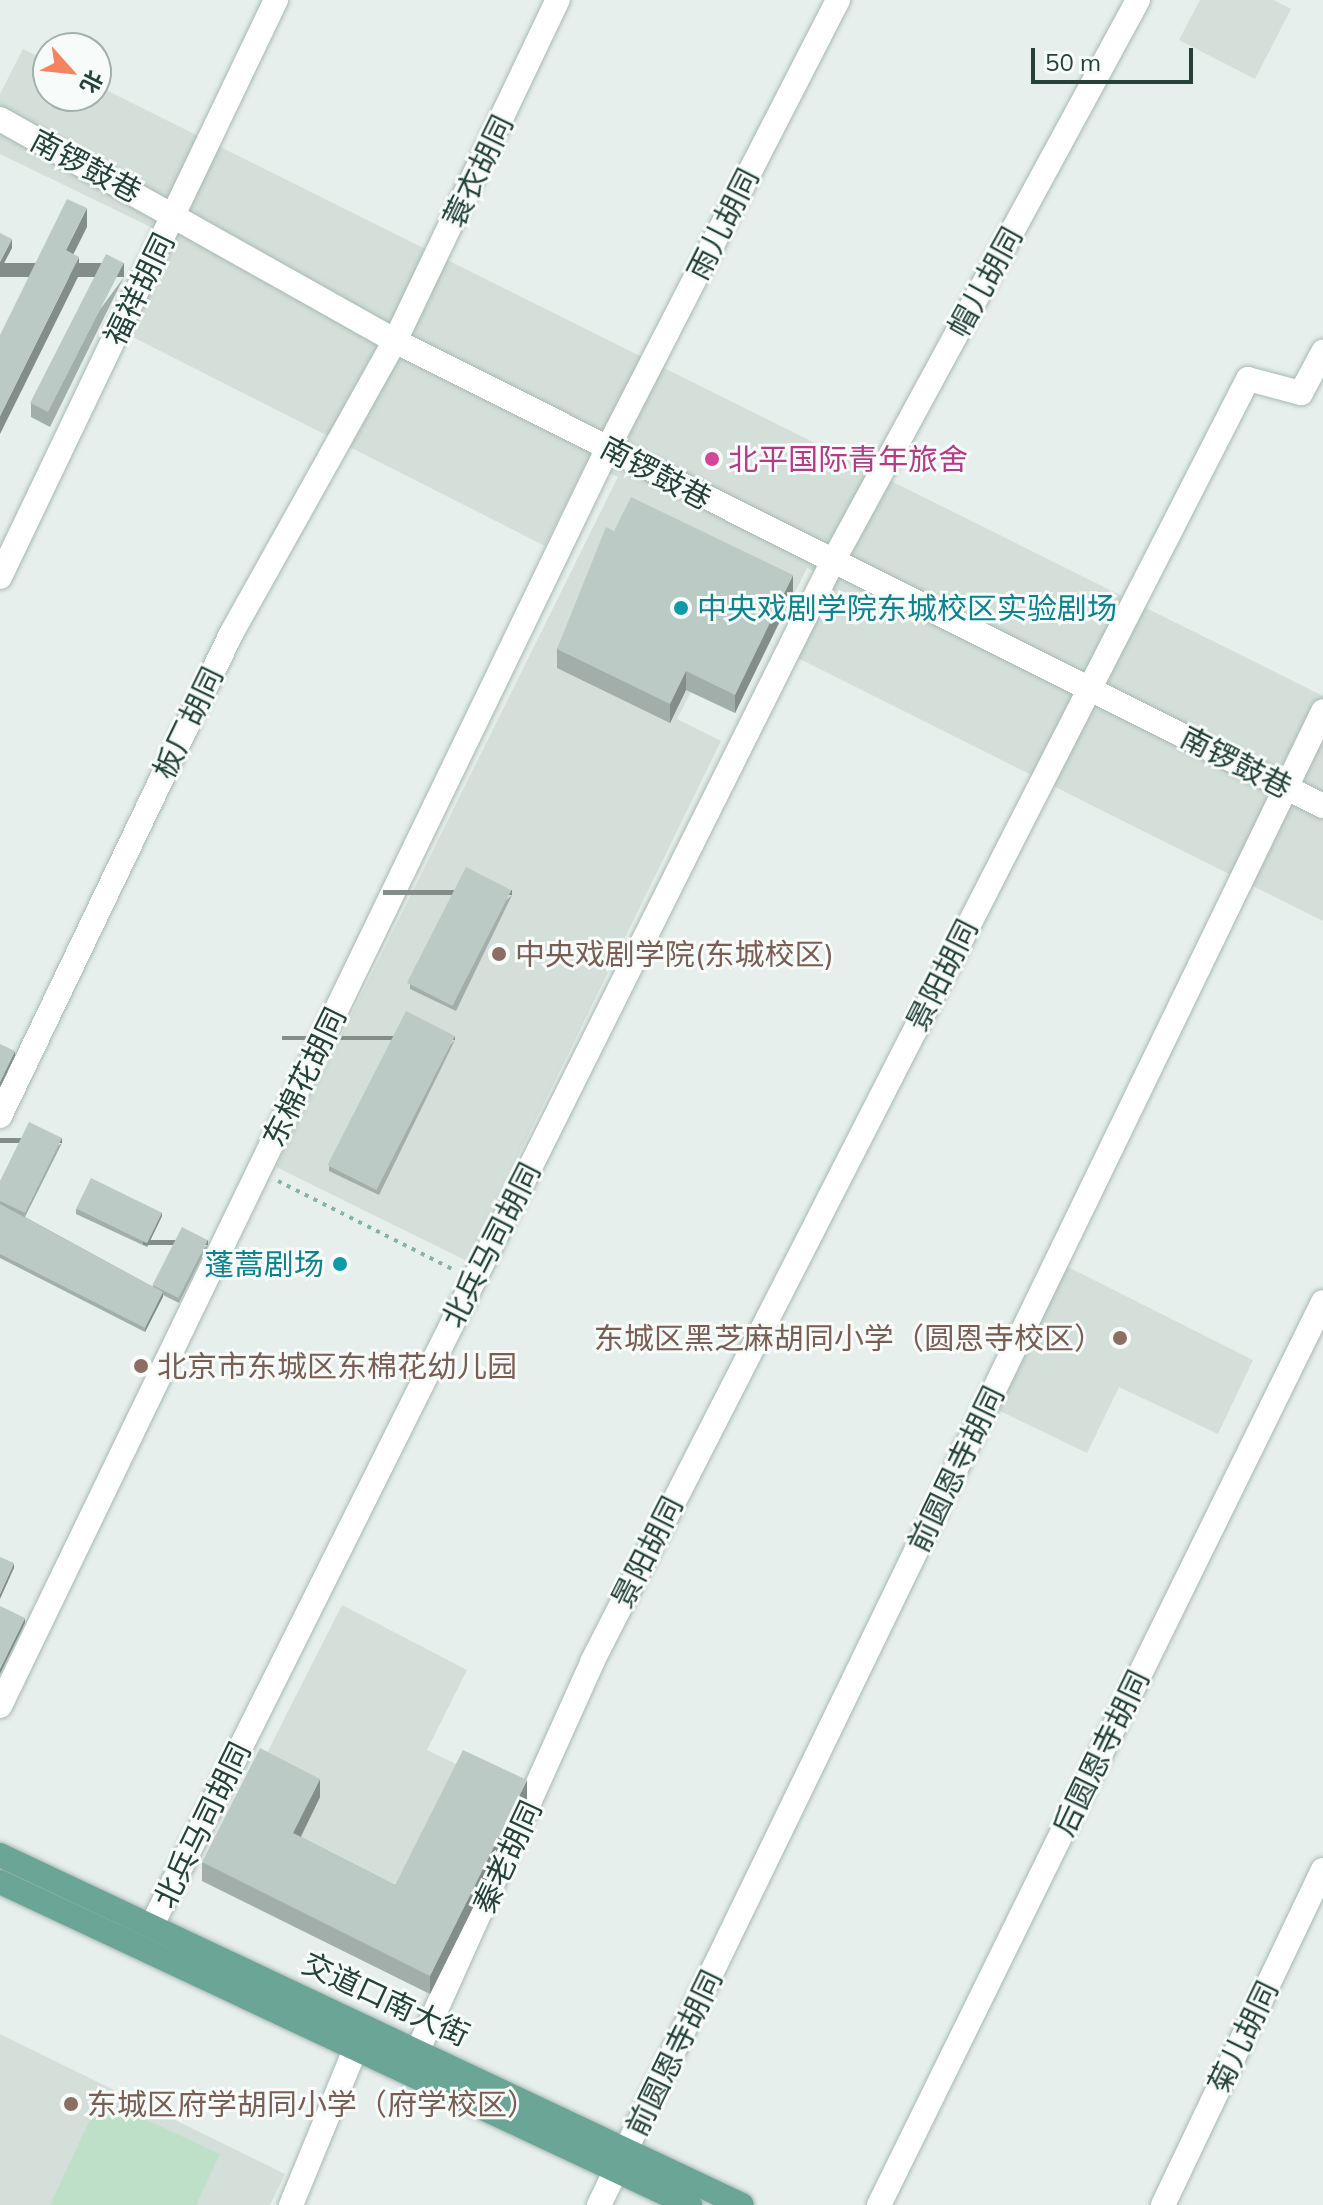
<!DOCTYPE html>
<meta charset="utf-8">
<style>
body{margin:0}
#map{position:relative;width:1323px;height:2205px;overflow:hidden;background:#e6efeb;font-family:Mulish,"Noto Sans SC",sans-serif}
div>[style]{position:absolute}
.built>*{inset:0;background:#d4dfda}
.green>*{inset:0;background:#bfe0c8}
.path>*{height:4px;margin-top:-2px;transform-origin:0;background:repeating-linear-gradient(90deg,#86b3a5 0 4px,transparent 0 10px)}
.roads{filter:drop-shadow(0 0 2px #a8b8b2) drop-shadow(0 0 2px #a8b8b2)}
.minor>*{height:24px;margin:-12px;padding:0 12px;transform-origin:12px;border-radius:12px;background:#fff}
.major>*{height:24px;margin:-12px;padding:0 12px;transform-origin:12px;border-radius:12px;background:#6aa596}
.wall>*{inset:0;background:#a1aea9}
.shaded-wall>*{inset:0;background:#838d89;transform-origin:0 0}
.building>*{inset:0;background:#bbcac4;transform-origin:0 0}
.dots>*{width:22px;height:22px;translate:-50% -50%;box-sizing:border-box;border:4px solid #f7fbf9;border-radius:50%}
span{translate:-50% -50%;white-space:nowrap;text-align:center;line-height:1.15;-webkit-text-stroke:6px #f7fbf9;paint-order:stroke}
.street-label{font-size:30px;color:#24423a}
.hotel-label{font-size:30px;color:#b23c85}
.left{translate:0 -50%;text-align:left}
.culture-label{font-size:30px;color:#0d838f}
.right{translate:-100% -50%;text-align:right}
.education-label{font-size:30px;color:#785e54}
.north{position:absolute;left:32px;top:32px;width:80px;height:80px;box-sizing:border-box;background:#f7fbf9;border:2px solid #a3b1ad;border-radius:50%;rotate:117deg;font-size:22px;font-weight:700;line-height:32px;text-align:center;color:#24423a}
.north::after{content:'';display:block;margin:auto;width:28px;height:36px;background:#f4845f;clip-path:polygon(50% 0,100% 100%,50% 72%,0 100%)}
.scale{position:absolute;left:1031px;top:48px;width:162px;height:36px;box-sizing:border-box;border:4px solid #24423a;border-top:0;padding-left:10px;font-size:24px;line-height:28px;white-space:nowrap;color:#24423a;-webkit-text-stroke:6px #f7fbf9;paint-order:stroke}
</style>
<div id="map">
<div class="built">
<i style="clip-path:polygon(1200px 0,1274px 0,1291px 9px,1255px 79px,1179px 40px)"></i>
<i style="clip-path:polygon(23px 49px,48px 61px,48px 96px,96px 96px,96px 85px,1323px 696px,1323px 921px,796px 657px,833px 580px,807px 568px,735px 713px,691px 692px,677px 719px,721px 741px,467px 1261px,276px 1167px,618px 477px,587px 462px,545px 546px,111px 326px,159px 231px,0 154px,0 94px)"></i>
<i style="clip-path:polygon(1064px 1265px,1253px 1360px,1218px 1434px,1119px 1387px,1087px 1453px,996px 1409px)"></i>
<i style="clip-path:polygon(342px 1605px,467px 1670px,427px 1750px,527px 1799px,430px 1994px,202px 1881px)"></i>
<i style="clip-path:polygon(0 2034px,285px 2174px,270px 2205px,0 2205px)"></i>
</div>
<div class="green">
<i style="clip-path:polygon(100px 2098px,220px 2154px,196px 2205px,50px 2205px)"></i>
</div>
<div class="path">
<i style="left:278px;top:1181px;width:199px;rotate:26.8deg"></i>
</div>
<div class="roads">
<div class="minor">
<i style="left:0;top:119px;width:453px;rotate:29.3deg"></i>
<i style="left:395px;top:341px;width:1038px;rotate:26.61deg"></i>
<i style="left:0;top:577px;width:640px;rotate:-64.44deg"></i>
<i style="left:0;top:1116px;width:534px;rotate:-64.39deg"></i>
<i style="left:231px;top:634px;width:336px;rotate:-60.8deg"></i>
<i style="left:395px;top:341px;width:378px;rotate:-64.5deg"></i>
<i style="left:0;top:1706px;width:1397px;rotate:-64.21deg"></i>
<i style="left:608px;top:448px;width:504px;rotate:-62.82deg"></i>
<i style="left:152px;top:1925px;width:1520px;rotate:-63.47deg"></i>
<i style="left:831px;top:565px;width:643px;rotate:-61.48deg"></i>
<i style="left:418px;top:2050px;width:425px;rotate:-65.8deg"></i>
<i style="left:592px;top:1662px;width:1441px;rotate:-62.92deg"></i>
<i style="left:1248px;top:379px;width:55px;rotate:14.8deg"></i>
<i style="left:1301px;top:393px;width:47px;rotate:-61.8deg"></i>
<i style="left:291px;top:2205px;width:168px;rotate:-67.6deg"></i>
<i style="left:599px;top:2205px;width:1660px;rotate:-64.14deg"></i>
<i style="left:879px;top:2205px;width:1006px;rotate:-63.82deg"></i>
<i style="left:1163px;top:2205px;width:371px;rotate:-64.5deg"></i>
</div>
<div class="major">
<i style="left:0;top:1855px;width:820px;rotate:25.25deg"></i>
<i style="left:0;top:1882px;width:762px;rotate:25.09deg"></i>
</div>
</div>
<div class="wall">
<i style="clip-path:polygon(124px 277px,50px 427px,31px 417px,31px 403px)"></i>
<i style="clip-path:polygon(614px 531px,793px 594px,735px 713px,686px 690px,670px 723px,557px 668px,557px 649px)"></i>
<i style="clip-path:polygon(512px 895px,456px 1011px,410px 989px,410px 984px)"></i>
<i style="clip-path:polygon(455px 1040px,379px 1195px,329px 1171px,329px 1166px)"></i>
<i style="clip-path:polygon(62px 1143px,25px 1217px,153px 1287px,153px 1285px,208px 1245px,179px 1303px,163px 1295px,145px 1332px,0 1258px,0 1181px)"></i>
<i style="clip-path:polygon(76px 1209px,162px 1216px,147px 1247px,76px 1214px)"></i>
<i style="clip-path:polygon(320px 1797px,301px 1837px,395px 1885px,527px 1799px,430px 1994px,202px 1881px,202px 1862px)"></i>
</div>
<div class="shaded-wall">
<i style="clip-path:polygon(87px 208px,87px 227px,66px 269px,66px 250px)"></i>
<i style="clip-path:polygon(12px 239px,12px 248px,0 271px,0 262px)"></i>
<i style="clip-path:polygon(79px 257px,79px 275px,0 434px,0 416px)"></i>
<i style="left:124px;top:263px;width:14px;height:167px;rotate:90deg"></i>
<i style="clip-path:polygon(793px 575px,793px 594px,735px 713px,735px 695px)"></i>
<i style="clip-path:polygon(686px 671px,686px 690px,670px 723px,670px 704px)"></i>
<i style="left:512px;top:890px;width:5px;height:129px;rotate:90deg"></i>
<i style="left:455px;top:1036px;width:4px;height:173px;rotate:90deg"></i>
<i style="clip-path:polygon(15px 1051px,15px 1056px,0 1087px,0 1082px)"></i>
<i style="left:62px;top:1138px;width:5px;height:84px;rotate:90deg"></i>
<i style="clip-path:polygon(162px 1212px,162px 1216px,147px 1247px,147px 1242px)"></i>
<i style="left:208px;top:1240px;width:5px;height:65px;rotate:90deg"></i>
<i style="clip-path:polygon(163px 1292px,163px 1297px,145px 1332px,145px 1328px)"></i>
<i style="clip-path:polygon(14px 1563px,14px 1568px,0 1599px,0 1594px)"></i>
<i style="clip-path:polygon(25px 1618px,25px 1623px,0 1674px,0 1669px)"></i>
<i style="clip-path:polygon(320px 1779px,320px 1797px,293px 1852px,293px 1833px)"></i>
<i style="clip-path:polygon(527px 1780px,527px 1799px,430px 1994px,430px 1976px)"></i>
</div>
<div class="building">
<i style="clip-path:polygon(67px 199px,87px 208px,66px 250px,79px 257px,0 416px,0 335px)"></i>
<i style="clip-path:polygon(0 233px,12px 239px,0 262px)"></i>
<i style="left:106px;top:254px;width:20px;height:167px;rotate:27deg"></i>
<i style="clip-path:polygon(631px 497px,793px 575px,735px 695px,686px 671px,670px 704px,557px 649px,606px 527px,614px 531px)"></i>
<i style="left:466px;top:867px;width:51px;height:130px;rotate:27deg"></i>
<i style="left:406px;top:1011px;width:55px;height:173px;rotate:27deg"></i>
<i style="clip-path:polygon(0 1044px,15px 1051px,0 1082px)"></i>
<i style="clip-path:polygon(29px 1122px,62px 1138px,25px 1213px,0 1201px,0 1181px)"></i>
<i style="left:91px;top:1178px;width:79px;height:34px;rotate:26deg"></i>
<i style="clip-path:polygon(0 1204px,163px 1292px,145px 1328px,0 1254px)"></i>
<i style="left:182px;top:1227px;width:29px;height:65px;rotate:27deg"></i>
<i style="clip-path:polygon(0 1557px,14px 1563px,0 1594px)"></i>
<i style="clip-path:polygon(0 1606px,25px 1618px,0 1669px)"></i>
<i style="clip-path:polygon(260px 1748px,320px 1779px,293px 1833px,395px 1885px,463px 1750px,527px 1780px,430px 1976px,202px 1862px)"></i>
</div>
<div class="dots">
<i style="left:712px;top:459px;background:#d1479c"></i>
<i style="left:681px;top:608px;background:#0f9aa8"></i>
<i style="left:499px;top:954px;background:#8d6e63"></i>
<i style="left:340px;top:1264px;background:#0f9aa8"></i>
<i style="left:1120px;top:1338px;background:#8d6e63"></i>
<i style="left:141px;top:1366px;background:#8d6e63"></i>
<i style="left:71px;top:2104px;background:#8d6e63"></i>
</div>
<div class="street-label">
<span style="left:86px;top:166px;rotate:28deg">南锣鼓巷</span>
<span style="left:478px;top:171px;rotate:-64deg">蓑衣胡同</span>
<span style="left:723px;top:224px;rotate:-63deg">雨儿胡同</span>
<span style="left:985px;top:282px;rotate:-61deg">帽儿胡同</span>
<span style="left:139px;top:289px;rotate:-64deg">福祥胡同</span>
<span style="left:656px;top:473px;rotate:28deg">南锣鼓巷</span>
<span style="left:188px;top:723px;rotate:-64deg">板厂胡同</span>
<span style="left:1236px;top:762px;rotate:27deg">南锣鼓巷</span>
<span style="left:942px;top:975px;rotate:-63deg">景阳胡同</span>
<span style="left:304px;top:1077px;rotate:-64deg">东棉花胡同</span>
<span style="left:491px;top:1245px;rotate:-63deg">北兵马司胡同</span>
<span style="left:956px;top:1469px;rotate:-64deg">前圆恩寺胡同</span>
<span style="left:647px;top:1552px;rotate:-63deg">景阳胡同</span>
<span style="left:1101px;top:1753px;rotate:-64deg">后圆恩寺胡同</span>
<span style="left:202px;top:1825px;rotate:-64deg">北兵马司胡同</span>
<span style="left:507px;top:1857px;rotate:-65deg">秦老胡同</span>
<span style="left:386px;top:1999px;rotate:25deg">交道口南大街</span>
<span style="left:1243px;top:2037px;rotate:-64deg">菊儿胡同</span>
<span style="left:674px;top:2053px;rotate:-64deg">前圆恩寺胡同</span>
</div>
<div class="hotel-label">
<span class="left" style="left:728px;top:459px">北平国际青年旅舍</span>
</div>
<div class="culture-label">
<span class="left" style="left:697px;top:608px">中央戏剧学院东城校区实验剧场</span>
<span class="right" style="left:324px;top:1264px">蓬蒿剧场</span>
</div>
<div class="education-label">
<span class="left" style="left:515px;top:954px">中央戏剧学院(东城校区)</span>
<span class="right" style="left:1104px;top:1338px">东城区黑芝麻胡同小学（圆恩寺校区）</span>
<span class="left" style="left:157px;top:1366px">北京市东城区东棉花幼儿园</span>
<span class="left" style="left:87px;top:2104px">东城区府学胡同小学（府学校区）</span>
</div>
<div class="north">北</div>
<div class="scale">50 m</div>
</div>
